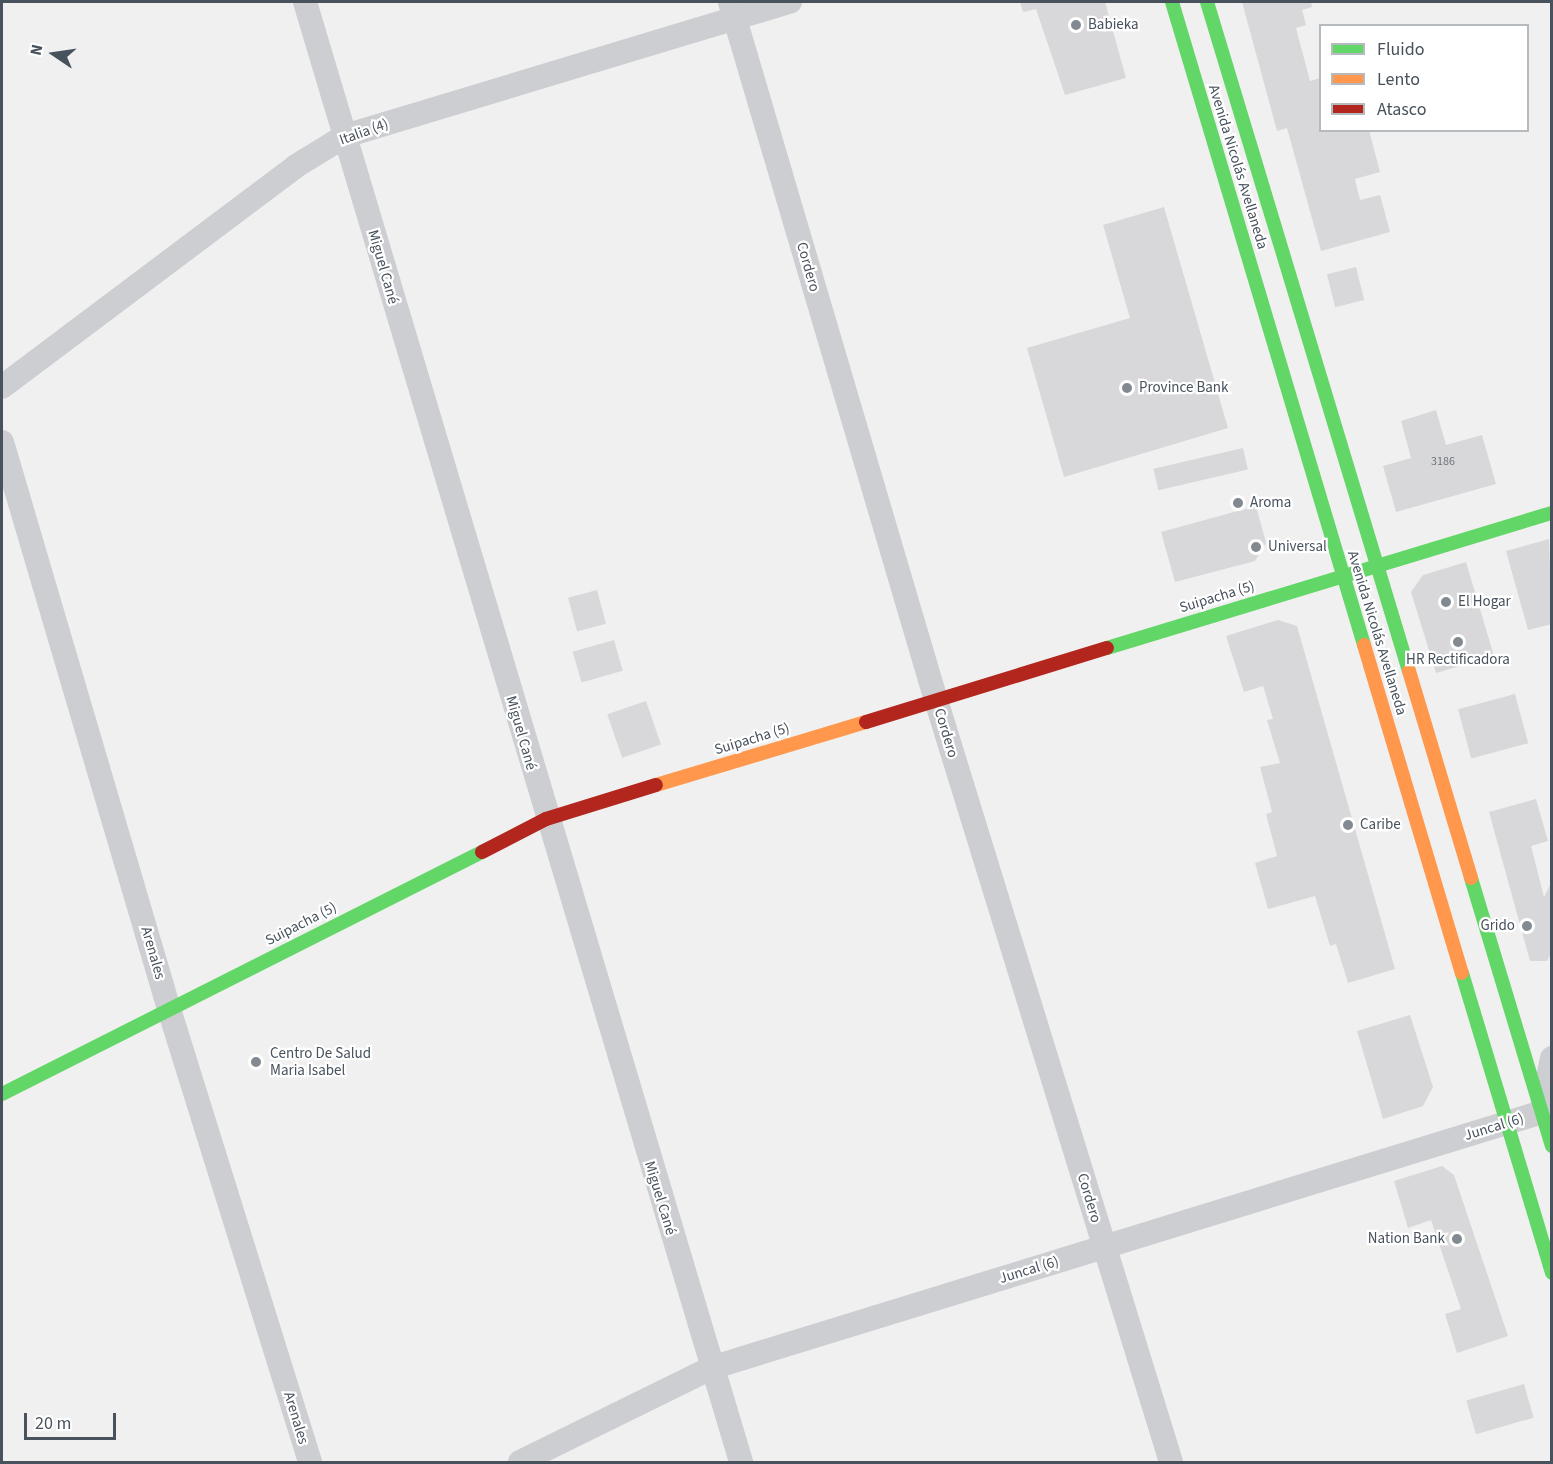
<!DOCTYPE html>
<meta charset="utf-8">
<style>
body{margin:0}
#map{position:relative;width:1553px;height:1464px;overflow:hidden;background:#f1f0f0;font-family:"Source Sans 3",sans-serif}
div>[style]{position:absolute}
.building>*{inset:0;background:#d8d8da;transform-origin:0 0}
.street>*{height:24px;margin:-12px;padding:0 12px;transform-origin:12px;border-radius:12px;background:#ccced1}
.fast>*{height:14px;margin:-7px;padding:0 7px;transform-origin:7px;border-radius:7px;background:#63d668}
.slow>*{height:14px;margin:-7px;padding:0 7px;transform-origin:7px;border-radius:7px;background:#ff974d}
.jam>*{height:14px;margin:-7px;padding:0 7px;transform-origin:7px;border-radius:7px;background:#b3261e}
.dots>*{width:16px;height:16px;translate:-50% -50%;box-sizing:border-box;border:3px solid #fff;border-radius:50%}
span{translate:-50% -50%;white-space:nowrap;text-align:center;line-height:1.15;-webkit-text-stroke:4.5px #fff;paint-order:stroke}
.number-label{font-size:12px;color:#6d757e}
.number-label span{-webkit-text-stroke-width:0}
.poi-label{font-size:15px;color:#47525d}
.left{translate:0 -50%;text-align:left}
.right{translate:-100% -50%;text-align:right}
.street-label{font-size:15px;color:#47525d}
.frame{position:absolute;inset:0;border:3px solid #47525d;pointer-events:none}
.legend{position:absolute;left:1319px;top:24px;width:210px;height:108px;box-sizing:border-box;background:#fff;border:2px solid #b5babe;margin:0;padding:8px 10px;list-style:none;font-size:18px;color:#47525d}
.legend li{display:flex;align-items:center;gap:12px;height:30px}
.legend b{width:30px;border:2px solid #b5babe}
.north{position:absolute;left:24px;top:24px;width:60px;height:60px;-webkit-text-stroke:4px #fff;paint-order:stroke;rotate:283deg;font-size:16px;font-weight:700;line-height:24px;text-align:center;color:#47525d}
.north::after{content:'';display:block;margin:auto;width:21px;height:27px;background:#47525d;clip-path:polygon(50% 0,100% 100%,50% 72%,0 100%)}
.scale{position:absolute;left:24px;top:1413px;width:92px;height:27px;box-sizing:border-box;border:3px solid #47525d;border-top:0;padding-left:8px;font-size:18px;line-height:21px;white-space:nowrap;color:#47525d;-webkit-text-stroke:4px #fff;paint-order:stroke}
</style>
<div id="map">
<div class="building">
<i style="clip-path:polygon(1020px 2px,1105px 2px,1126px 78px,1065px 95px,1036px 9px,1023px 12px)"></i>
<i style="clip-path:polygon(1242px 2px,1311px 2px,1312px 7px,1302px 10px,1306px 25px,1296px 28px,1310px 81px,1320px 78px,1320px 130px,1369px 130px,1380px 172px,1355px 179px,1360px 200px,1380px 195px,1390px 232px,1321px 251px,1287px 128px,1277px 131px)"></i>
<i style="clip-path:polygon(1164px 207px,1228px 428px,1064px 477px,1027px 348px,1130px 318px,1103px 225px)"></i>
<i style="left:1356px;top:267px;width:34px;height:30px;rotate:76deg"></i>
<i style="clip-path:polygon(1436px 410px,1446px 445px,1482px 435px,1496px 484px,1396px 512px,1383px 466px,1411px 458px,1401px 421px)"></i>
<i style="left:1243px;top:448px;width:22px;height:92px;rotate:77deg"></i>
<i style="clip-path:polygon(1256px 506px,1266px 543px,1255px 561px,1175px 582px,1161px 532px)"></i>
<i style="clip-path:polygon(1549px 539px,1552px 624px,1528px 630px,1506px 551px)"></i>
<i style="clip-path:polygon(1466px 562px,1494px 656px,1436px 673px,1411px 592px,1423px 575px)"></i>
<i style="left:597px;top:590px;width:35px;height:30px;rotate:75deg"></i>
<i style="clip-path:polygon(1278px 620px,1297px 626px,1395px 969px,1348px 983px,1336px 944px,1330px 946px,1315px 896px,1268px 909px,1255px 863px,1277px 856px,1266px 814px,1272px 812px,1260px 767px,1280px 763px,1267px 720px,1273px 719px,1263px 686px,1244px 692px,1226px 636px)"></i>
<i style="left:614px;top:640px;width:32px;height:43px;rotate:74deg"></i>
<i style="left:1515px;top:694px;width:51px;height:59px;rotate:75deg"></i>
<i style="left:646px;top:701px;width:46px;height:41px;rotate:71deg"></i>
<i style="clip-path:polygon(1536px 799px,1548px 841px,1531px 846px,1544px 897px,1552px 881px,1552px 952px,1547px 961px,1530px 961px,1489px 812px)"></i>
<i style="clip-path:polygon(1410px 1015px,1433px 1087px,1423px 1106px,1383px 1119px,1357px 1031px)"></i>
<i style="clip-path:polygon(1442px 1166px,1454px 1175px,1508px 1336px,1457px 1353px,1445px 1314px,1461px 1309px,1431px 1220px,1408px 1228px,1394px 1181px)"></i>
<i style="left:1524px;top:1384px;width:35px;height:60px;rotate:74deg"></i>
</div>
<div class="street">
<i style="left:305px;top:2px;width:1524px;rotate:73.37deg"></i>
<i style="left:730px;top:2px;width:728px;rotate:73.56deg"></i>
<i style="left:936px;top:700px;width:797px;rotate:72.86deg"></i>
<i style="left:2px;top:387px;width:368px;rotate:-36.9deg"></i>
<i style="left:296px;top:166px;width:57px;rotate:-31.5deg"></i>
<i style="left:345px;top:136px;width:465px;rotate:-16.8deg"></i>
<i style="left:2px;top:442px;width:591px;rotate:73.59deg"></i>
<i style="left:169px;top:1009px;width:474px;rotate:72.7deg"></i>
<i style="left:1542px;top:1107px;width:50px;rotate:-78.5deg"></i>
<i style="left:520px;top:1462px;width:213px;rotate:-26.2deg"></i>
<i style="left:711px;top:1368px;width:880px;rotate:-17.12deg"></i>
</div>
<div class="fast">
<i style="left:1172px;top:2px;width:671px;rotate:73.37deg"></i>
<i style="left:1207px;top:2px;width:699px;rotate:73.2deg"></i>
<i style="left:1107px;top:648px;width:465px;rotate:-16.9deg"></i>
<i style="left:1471px;top:878px;width:280px;rotate:73.2deg"></i>
<i style="left:1462px;top:973px;width:313px;rotate:73.3deg"></i>
<i style="left:2px;top:1094px;width:538px;rotate:-26.76deg"></i>
</div>
<div class="slow">
<i style="left:1364px;top:645px;width:342px;rotate:73.4deg"></i>
<i style="left:1409px;top:671px;width:216px;rotate:73.3deg"></i>
<i style="left:656px;top:785px;width:219px;rotate:-16.7deg"></i>
</div>
<div class="jam">
<i style="left:866px;top:722px;width:252px;rotate:-17.1deg"></i>
<i style="left:482px;top:852px;width:72px;rotate:-27.3deg"></i>
<i style="left:546px;top:819px;width:115px;rotate:-17.2deg"></i>
</div>
<div class="dots">
<i style="left:1076px;top:25px;background:#828990"></i>
<i style="left:1127px;top:388px;background:#828990"></i>
<i style="left:1238px;top:503px;background:#828990"></i>
<i style="left:1256px;top:547px;background:#828990"></i>
<i style="left:1446px;top:602px;background:#828990"></i>
<i style="left:1458px;top:642px;background:#828990"></i>
<i style="left:1348px;top:825px;background:#828990"></i>
<i style="left:1527px;top:926px;background:#828990"></i>
<i style="left:256px;top:1062px;background:#828990"></i>
<i style="left:1457px;top:1239px;background:#828990"></i>
</div>
<div class="number-label">
<span style="left:1443px;top:462px">3186</span>
</div>
<div class="poi-label">
<span class="left" style="left:1088px;top:25px">Babieka</span>
<span class="left" style="left:1139px;top:388px">Province Bank</span>
<span class="left" style="left:1250px;top:503px">Aroma</span>
<span class="left" style="left:1268px;top:547px">Universal</span>
<span class="left" style="left:1458px;top:602px">El Hogar</span>
<span style="left:1458px;top:660px">HR Rectificadora</span>
<span class="left" style="left:1360px;top:825px">Caribe</span>
<span class="right" style="left:1515px;top:926px">Grido</span>
<span class="left" style="left:270px;top:1062px">Centro De Salud<br>Maria Isabel</span>
<span class="right" style="left:1445px;top:1239px">Nation Bank</span>
</div>
<div class="street-label">
<span style="left:364px;top:132px;rotate:-20deg">Italia (4)</span>
<span style="left:1238px;top:167px;rotate:73deg">Avenida Nicolás Avellaneda</span>
<span style="left:383px;top:267px;rotate:74deg">Miguel Cané</span>
<span style="left:808px;top:267px;rotate:74deg">Cordero</span>
<span style="left:1217px;top:597px;rotate:-17deg">Suipacha (5)</span>
<span style="left:1377px;top:633px;rotate:73deg">Avenida Nicolás Avellaneda</span>
<span style="left:521px;top:733px;rotate:74deg">Miguel Cané</span>
<span style="left:946px;top:733px;rotate:73deg">Cordero</span>
<span style="left:752px;top:739px;rotate:-17deg">Suipacha (5)</span>
<span style="left:301px;top:924px;rotate:-27deg">Suipacha (5)</span>
<span style="left:153px;top:953px;rotate:74deg">Arenales</span>
<span style="left:1494px;top:1127px;rotate:-17deg">Juncal (6)</span>
<span style="left:660px;top:1198px;rotate:73deg">Miguel Cané</span>
<span style="left:1089px;top:1198px;rotate:73deg">Cordero</span>
<span style="left:1029px;top:1270px;rotate:-17deg">Juncal (6)</span>
<span style="left:296px;top:1418px;rotate:73deg">Arenales</span>
</div>
<div class="frame"></div>
<ul class="legend">
<li><b style="height:8px;background:#63d668"></b>Fluido</li>
<li><b style="height:8px;background:#ff974d"></b>Lento</li>
<li><b style="height:8px;background:#b3261e"></b>Atasco</li>
</ul>
<div class="north">N</div>
<div class="scale">20 m</div>
</div>
